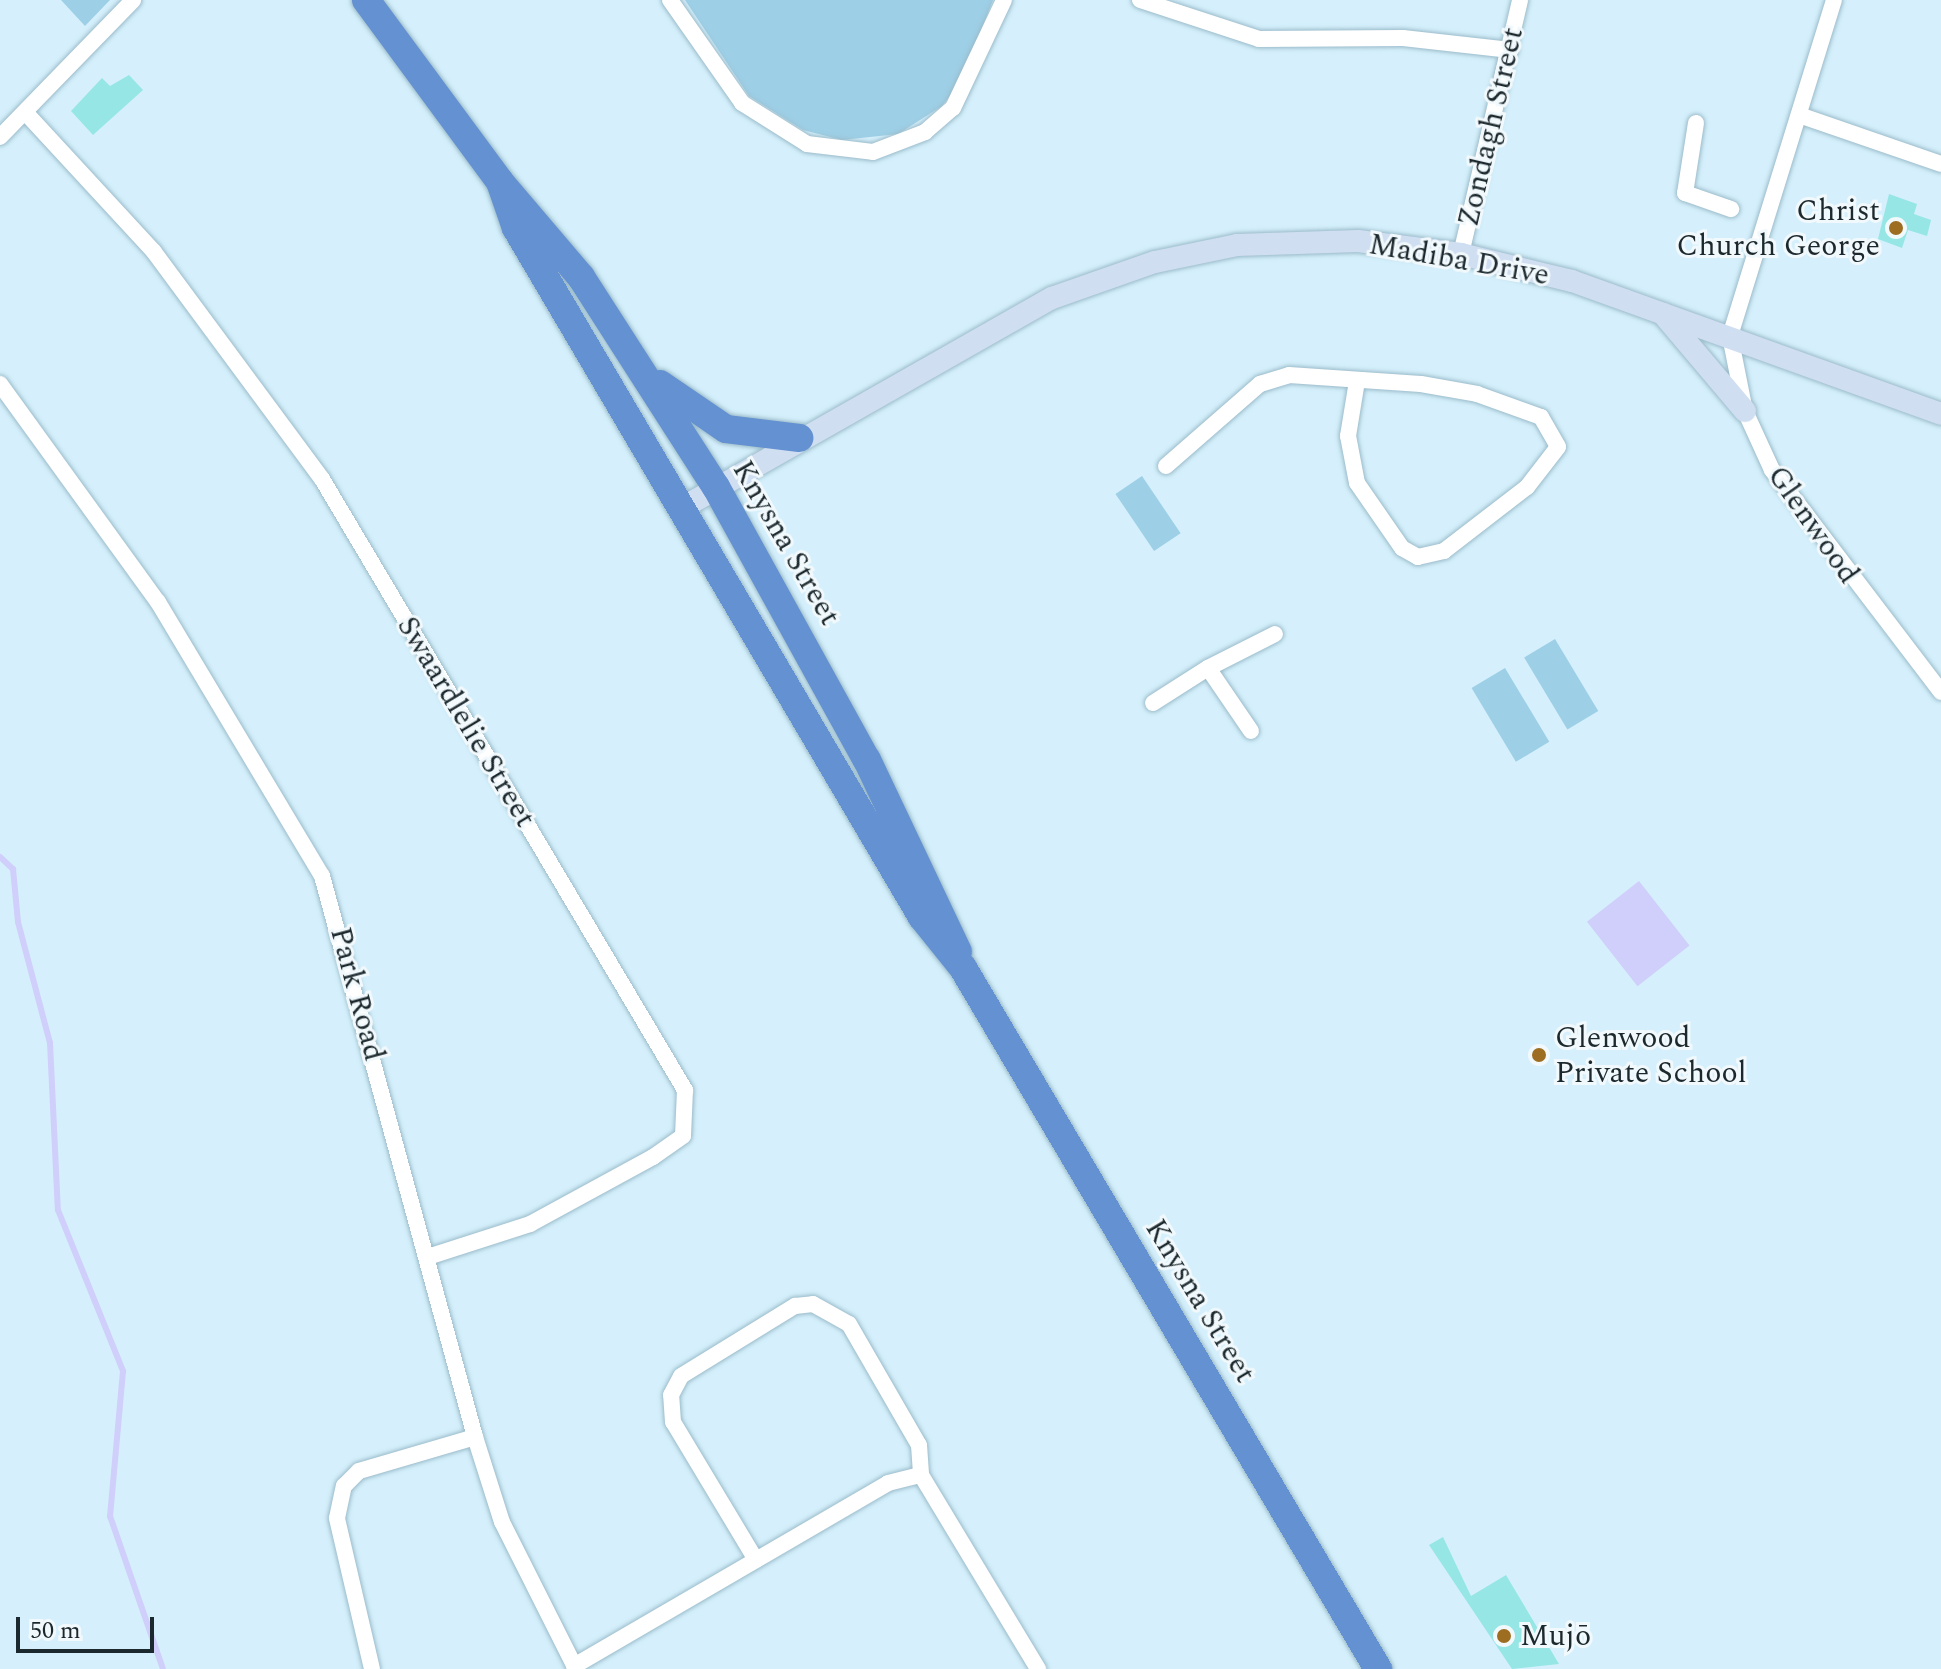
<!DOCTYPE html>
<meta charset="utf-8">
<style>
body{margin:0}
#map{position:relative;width:1941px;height:1669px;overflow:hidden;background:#d5f0fc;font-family:Spectral,serif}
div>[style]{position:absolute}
.green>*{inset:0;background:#9dcfe6;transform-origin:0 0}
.water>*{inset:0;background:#d0cefb;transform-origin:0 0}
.stream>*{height:6px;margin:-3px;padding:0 3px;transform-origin:3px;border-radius:3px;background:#d0cefb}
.building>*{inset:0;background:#96e6e6}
.roads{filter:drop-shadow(0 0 2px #9bbbca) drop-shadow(0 0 2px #9bbbca)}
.street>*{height:16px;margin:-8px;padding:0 8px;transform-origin:8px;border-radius:8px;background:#fff}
.secondary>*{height:22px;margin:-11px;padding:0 11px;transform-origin:11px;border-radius:11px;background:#d0def1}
.highway>*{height:28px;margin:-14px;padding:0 14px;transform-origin:14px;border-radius:14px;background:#6491d1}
.dots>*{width:22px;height:22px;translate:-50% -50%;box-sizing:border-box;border:4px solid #f2f9fc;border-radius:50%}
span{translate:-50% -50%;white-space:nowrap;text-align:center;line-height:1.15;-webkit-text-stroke:6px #f2f9fc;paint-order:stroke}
.street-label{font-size:30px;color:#1b282d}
.poi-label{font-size:30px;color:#1b282d}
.right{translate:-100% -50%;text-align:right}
.left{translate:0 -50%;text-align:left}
.scale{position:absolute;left:16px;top:1617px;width:138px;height:36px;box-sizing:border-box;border:4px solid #1b282d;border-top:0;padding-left:10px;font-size:24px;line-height:28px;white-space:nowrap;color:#1b282d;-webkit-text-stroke:6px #f2f9fc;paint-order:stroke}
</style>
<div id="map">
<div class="green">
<i style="clip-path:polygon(61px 0,110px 0,85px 26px)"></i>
<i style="clip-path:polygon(685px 0,993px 0,961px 81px,942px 106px,898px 134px,842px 140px,803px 130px,749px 96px)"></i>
<i style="left:1142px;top:476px;width:69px;height:32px;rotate:56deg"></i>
<i style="left:1555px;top:639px;width:84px;height:36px;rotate:59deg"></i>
<i style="left:1505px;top:668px;width:86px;height:39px;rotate:59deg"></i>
</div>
<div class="water">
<i style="left:1639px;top:881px;width:82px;height:66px;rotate:52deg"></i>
</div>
<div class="stream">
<i style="left:0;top:857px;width:18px;rotate:43deg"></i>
<i style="left:13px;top:869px;width:53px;rotate:84.6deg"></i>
<i style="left:18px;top:922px;width:125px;rotate:75.2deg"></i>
<i style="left:50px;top:1043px;width:167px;rotate:87.3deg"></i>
<i style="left:58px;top:1210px;width:174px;rotate:68deg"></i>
<i style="left:123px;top:1371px;width:146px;rotate:95.1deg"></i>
<i style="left:110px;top:1516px;width:162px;rotate:70.9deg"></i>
</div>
<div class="building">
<i style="clip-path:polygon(129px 75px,143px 90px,93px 135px,71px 111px,102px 78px,110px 86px)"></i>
<i style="clip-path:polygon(1889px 194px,1917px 204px,1914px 214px,1931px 220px,1927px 236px,1908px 230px,1902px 248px,1878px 239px)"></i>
<i style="clip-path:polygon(1443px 1537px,1471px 1596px,1506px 1575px,1559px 1664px,1512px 1669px,1429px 1545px)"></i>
</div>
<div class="roads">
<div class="street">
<i style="left:670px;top:0;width:126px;rotate:55deg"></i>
<i style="left:742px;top:103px;width:77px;rotate:32.2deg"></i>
<i style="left:807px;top:144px;width:66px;rotate:6.9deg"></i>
<i style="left:873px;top:152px;width:56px;rotate:-21deg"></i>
<i style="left:925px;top:132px;width:37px;rotate:-41deg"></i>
<i style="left:953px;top:108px;width:119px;rotate:-64.7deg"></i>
<i style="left:1140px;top:0;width:125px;rotate:18.1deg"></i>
<i style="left:1259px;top:39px;width:144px;rotate:-0.4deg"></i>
<i style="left:1403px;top:38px;width:108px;rotate:6.4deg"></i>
<i style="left:1834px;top:0;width:352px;rotate:107.2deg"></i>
<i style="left:1730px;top:336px;width:76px;rotate:78.7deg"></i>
<i style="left:1745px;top:411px;width:65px;rotate:65.4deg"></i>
<i style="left:1772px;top:470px;width:279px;rotate:52.7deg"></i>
<i style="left:25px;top:112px;width:190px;rotate:47.3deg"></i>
<i style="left:154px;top:252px;width:282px;rotate:53.5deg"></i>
<i style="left:322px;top:479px;width:711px;rotate:59.29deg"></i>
<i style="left:685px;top:1090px;width:46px;rotate:92.5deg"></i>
<i style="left:683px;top:1136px;width:37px;rotate:145deg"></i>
<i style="left:653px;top:1157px;width:140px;rotate:151.4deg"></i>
<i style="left:530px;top:1224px;width:104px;rotate:162.1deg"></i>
<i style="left:1799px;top:115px;width:150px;rotate:19deg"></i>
<i style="left:1696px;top:123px;width:71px;rotate:98.9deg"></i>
<i style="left:1685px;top:193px;width:49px;rotate:19.2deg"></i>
<i style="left:0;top:137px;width:191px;rotate:-45.8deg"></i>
<i style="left:1461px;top:254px;width:261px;rotate:-76.9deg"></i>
<i style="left:0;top:384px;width:269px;rotate:54.1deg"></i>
<i style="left:158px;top:602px;width:319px;rotate:59.1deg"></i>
<i style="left:322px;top:876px;width:581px;rotate:74.74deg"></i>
<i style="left:475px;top:1437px;width:89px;rotate:72.4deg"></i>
<i style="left:502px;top:1522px;width:165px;rotate:63.3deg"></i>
<i style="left:1166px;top:466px;width:125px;rotate:-41.1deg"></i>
<i style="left:1260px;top:384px;width:30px;rotate:-17deg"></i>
<i style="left:1289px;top:375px;width:132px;rotate:3.9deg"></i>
<i style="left:1421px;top:384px;width:57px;rotate:10.1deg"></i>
<i style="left:1477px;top:394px;width:68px;rotate:19.8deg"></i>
<i style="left:1541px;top:417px;width:34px;rotate:60deg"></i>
<i style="left:1558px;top:447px;width:51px;rotate:127.8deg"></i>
<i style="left:1527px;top:487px;width:105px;rotate:142.4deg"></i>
<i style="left:1444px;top:551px;width:27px;rotate:167deg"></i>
<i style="left:1418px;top:557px;width:18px;rotate:-151deg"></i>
<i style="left:1402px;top:548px;width:79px;rotate:-124.7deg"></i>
<i style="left:1357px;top:483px;width:48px;rotate:-100.8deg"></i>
<i style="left:1348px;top:436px;width:56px;rotate:-80.7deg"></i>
<i style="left:1153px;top:703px;width:65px;rotate:-32.5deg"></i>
<i style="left:1251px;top:731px;width:76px;rotate:-124.3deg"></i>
<i style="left:1208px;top:668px;width:75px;rotate:-26.9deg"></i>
<i style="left:756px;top:1560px;width:161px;rotate:-121deg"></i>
<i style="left:673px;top:1422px;width:27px;rotate:-94deg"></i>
<i style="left:671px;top:1395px;width:21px;rotate:-62deg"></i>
<i style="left:681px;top:1376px;width:134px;rotate:-31.6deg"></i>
<i style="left:795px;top:1306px;width:18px;rotate:-6deg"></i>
<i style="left:813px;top:1304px;width:41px;rotate:29.1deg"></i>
<i style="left:849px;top:1324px;width:140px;rotate:60deg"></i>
<i style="left:919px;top:1445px;width:30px;rotate:86deg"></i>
<i style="left:574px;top:1666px;width:363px;rotate:-30.2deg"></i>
<i style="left:888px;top:1483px;width:34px;rotate:-14deg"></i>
<i style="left:921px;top:1475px;width:227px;rotate:58.9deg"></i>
<i style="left:372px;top:1669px;width:155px;rotate:-103.1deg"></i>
<i style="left:337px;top:1518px;width:33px;rotate:-78deg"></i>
<i style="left:344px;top:1486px;width:21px;rotate:-45deg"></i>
<i style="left:359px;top:1471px;width:121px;rotate:-16.3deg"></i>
</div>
<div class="secondary">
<i style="left:1663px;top:314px;width:127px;rotate:49.8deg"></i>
<i style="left:682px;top:508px;width:425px;rotate:-29.6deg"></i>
<i style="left:1052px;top:298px;width:109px;rotate:-19.3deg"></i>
<i style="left:1155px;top:262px;width:84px;rotate:-11.7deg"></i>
<i style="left:1237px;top:245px;width:121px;rotate:-1.9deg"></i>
<i style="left:1358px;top:241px;width:104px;rotate:7.2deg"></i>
<i style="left:1461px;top:254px;width:114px;rotate:13.7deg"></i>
<i style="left:1572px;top:281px;width:392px;rotate:19.8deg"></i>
</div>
<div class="highway">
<i style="left:366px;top:0;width:226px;rotate:53.6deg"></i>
<i style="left:500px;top:182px;width:49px;rotate:70.8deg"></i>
<i style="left:516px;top:228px;width:800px;rotate:59.49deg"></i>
<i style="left:922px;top:917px;width:65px;rotate:51.2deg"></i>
<i style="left:963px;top:968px;width:815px;rotate:59.37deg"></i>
<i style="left:501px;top:183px;width:123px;rotate:49.6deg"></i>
<i style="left:581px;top:277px;width:250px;rotate:57.3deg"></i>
<i style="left:716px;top:487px;width:312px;rotate:61.1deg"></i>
<i style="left:867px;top:760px;width:212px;rotate:64.6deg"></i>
<i style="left:660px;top:384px;width:80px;rotate:34.3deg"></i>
<i style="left:726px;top:429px;width:74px;rotate:7deg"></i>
</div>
</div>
<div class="dots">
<i style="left:1896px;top:228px;background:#9d6e21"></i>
<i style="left:1539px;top:1055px;background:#9d6e21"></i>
<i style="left:1504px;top:1636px;background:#9d6e21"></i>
</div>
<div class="street-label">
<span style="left:1491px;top:127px;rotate:-77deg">Zondagh Street</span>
<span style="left:1459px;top:260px;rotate:10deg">Madiba Drive</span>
<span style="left:1813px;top:525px;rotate:55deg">Glenwood</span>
<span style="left:786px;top:543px;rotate:60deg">Knysna Street</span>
<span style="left:466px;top:722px;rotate:59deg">Swaardlelie Street</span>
<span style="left:357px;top:994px;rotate:75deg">Park Road</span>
<span style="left:1200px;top:1301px;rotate:59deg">Knysna Street</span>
</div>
<div class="poi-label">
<span class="right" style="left:1880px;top:228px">Christ<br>Church George</span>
<span class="left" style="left:1555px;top:1055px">Glenwood<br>Private School</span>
<span class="left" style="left:1520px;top:1636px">Mujō</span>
</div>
<div class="scale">50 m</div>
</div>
